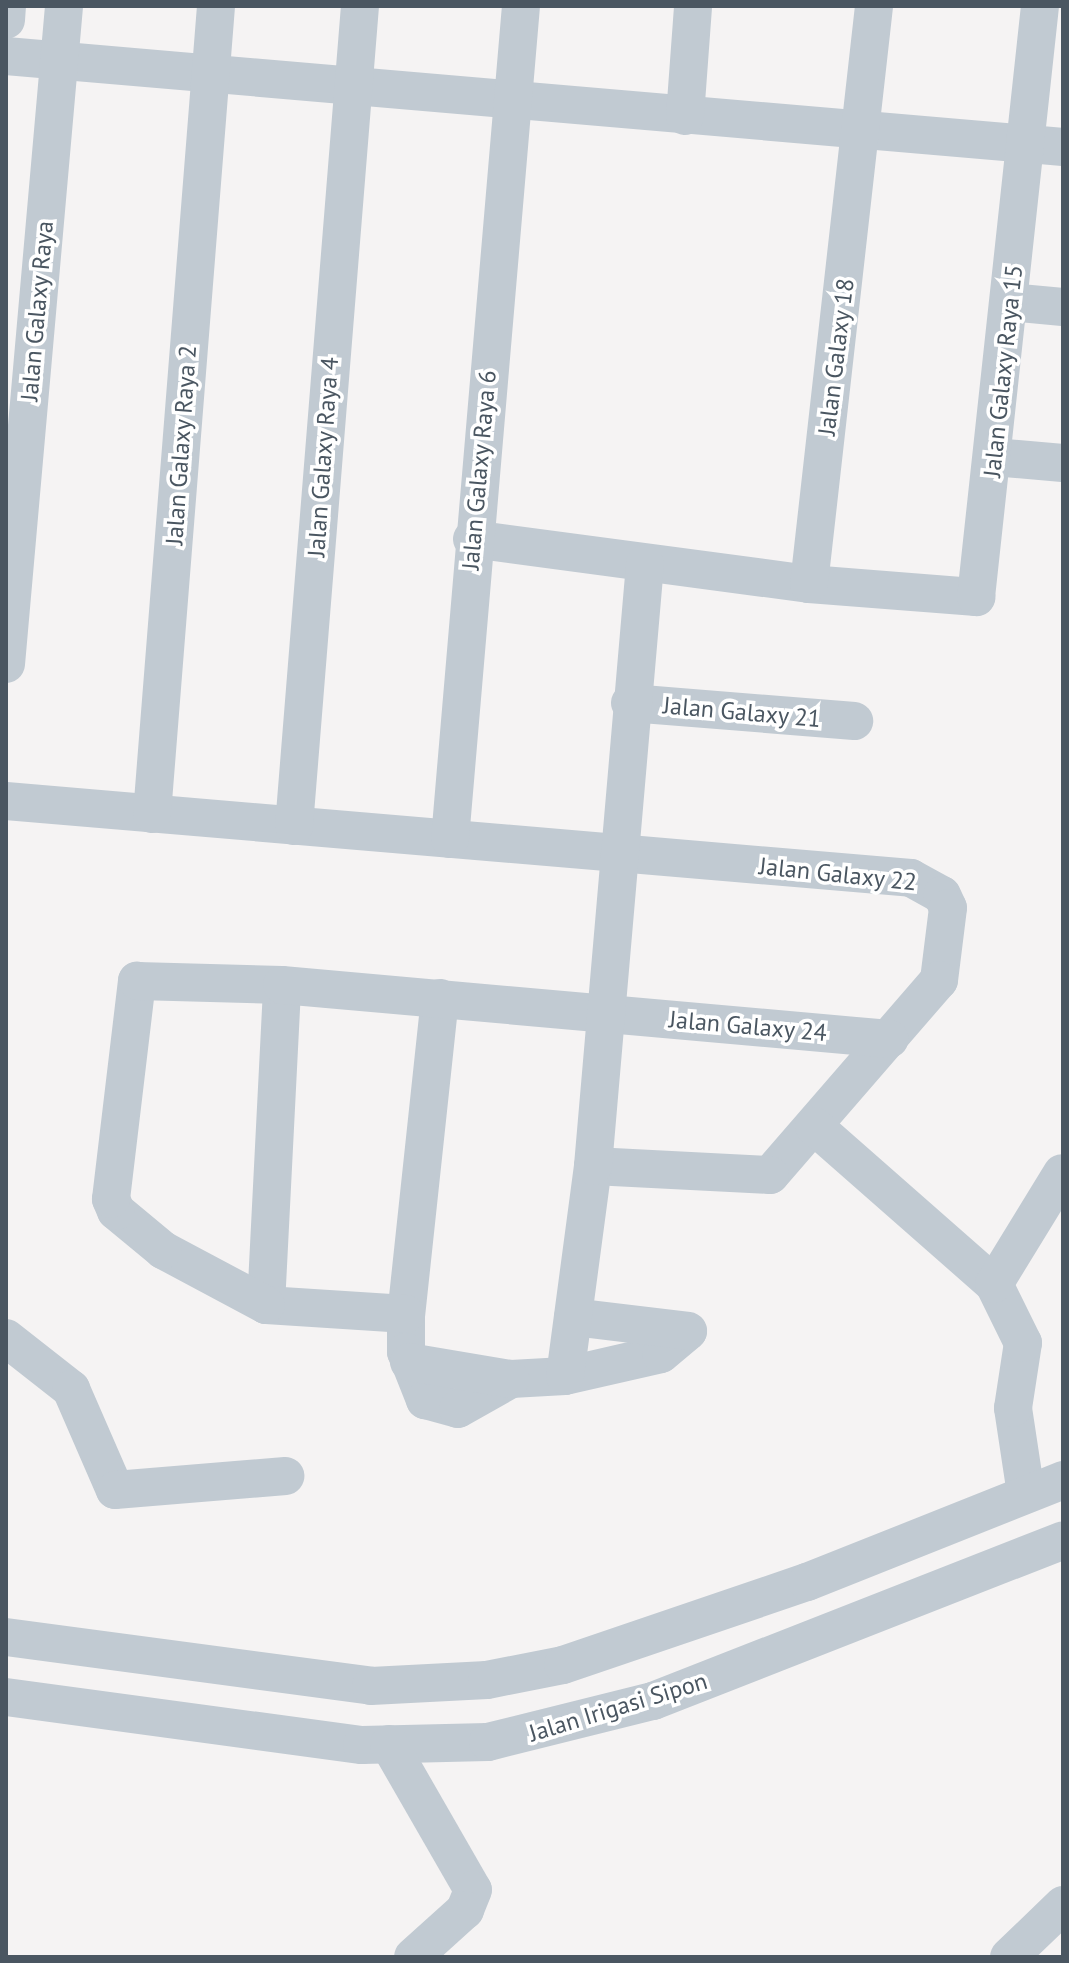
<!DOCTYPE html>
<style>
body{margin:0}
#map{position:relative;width:1069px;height:1963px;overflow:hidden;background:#f5f3f3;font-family:"PT Sans",sans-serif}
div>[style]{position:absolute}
.minor>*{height:38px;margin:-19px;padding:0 19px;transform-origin:19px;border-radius:19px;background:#c1cad2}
span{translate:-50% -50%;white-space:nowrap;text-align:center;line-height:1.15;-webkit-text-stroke:7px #fff;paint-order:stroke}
.street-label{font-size:24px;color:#4a5661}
.frame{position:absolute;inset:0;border:8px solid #4a5661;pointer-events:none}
</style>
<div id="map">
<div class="minor">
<i style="left:6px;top:20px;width:14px;rotate:-86deg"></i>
<i style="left:6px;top:56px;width:1061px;rotate:4.92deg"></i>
<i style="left:685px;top:116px;width:110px;rotate:-85.8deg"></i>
<i style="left:1010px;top:302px;width:53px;rotate:5.4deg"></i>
<i style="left:994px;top:457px;width:69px;rotate:5deg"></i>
<i style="left:472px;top:539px;width:340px;rotate:7.6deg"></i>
<i style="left:809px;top:584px;width:168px;rotate:4.5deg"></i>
<i style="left:976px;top:597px;width:594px;rotate:-83.82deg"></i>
<i style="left:809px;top:584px;width:582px;rotate:-83.58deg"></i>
<i style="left:6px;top:664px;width:661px;rotate:-84.96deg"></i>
<i style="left:630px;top:703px;width:225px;rotate:4.6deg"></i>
<i style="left:6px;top:801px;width:908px;rotate:4.86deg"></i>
<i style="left:911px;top:878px;width:35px;rotate:29deg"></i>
<i style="left:942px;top:895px;width:14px;rotate:65deg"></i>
<i style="left:948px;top:908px;width:73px;rotate:97.1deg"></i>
<i style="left:939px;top:980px;width:258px;rotate:130.9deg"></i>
<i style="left:770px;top:1175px;width:177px;rotate:-177.1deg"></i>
<i style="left:152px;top:814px;width:811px;rotate:-85.47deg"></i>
<i style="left:294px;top:826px;width:823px;rotate:-85.4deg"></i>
<i style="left:450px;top:839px;width:836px;rotate:-85.13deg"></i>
<i style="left:440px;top:998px;width:318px;rotate:96.1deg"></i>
<i style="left:406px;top:1314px;width:38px;rotate:90deg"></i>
<i style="left:406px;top:1352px;width:52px;rotate:68.4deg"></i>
<i style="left:425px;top:1400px;width:34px;rotate:15deg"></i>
<i style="left:458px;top:1409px;width:61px;rotate:-29.5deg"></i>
<i style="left:511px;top:1379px;width:54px;rotate:-3.2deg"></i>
<i style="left:565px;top:1376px;width:98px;rotate:-12.9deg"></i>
<i style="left:661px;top:1354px;width:35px;rotate:-40deg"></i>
<i style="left:814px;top:1126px;width:240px;rotate:41.3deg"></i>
<i style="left:266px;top:1305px;width:320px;rotate:-87.1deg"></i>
<i style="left:406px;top:1314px;width:140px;rotate:-176.3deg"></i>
<i style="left:266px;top:1305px;width:117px;rotate:-151.9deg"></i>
<i style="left:163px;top:1250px;width:61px;rotate:-140.3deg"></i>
<i style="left:116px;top:1211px;width:13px;rotate:-113deg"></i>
<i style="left:111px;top:1199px;width:220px;rotate:-83.2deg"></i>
<i style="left:137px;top:981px;width:145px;rotate:1.6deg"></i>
<i style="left:282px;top:985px;width:610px;rotate:5.08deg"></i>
<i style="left:573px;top:1317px;width:116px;rotate:6.9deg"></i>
<i style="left:6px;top:1338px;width:83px;rotate:38.1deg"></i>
<i style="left:71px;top:1389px;width:110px;rotate:66.5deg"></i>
<i style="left:115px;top:1490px;width:171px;rotate:-4.7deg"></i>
<i style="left:409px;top:1362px;width:103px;rotate:9.5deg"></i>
<i style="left:565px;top:1376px;width:212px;rotate:-82.4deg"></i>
<i style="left:593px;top:1166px;width:604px;rotate:-85.06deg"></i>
<i style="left:1026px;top:1494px;width:87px;rotate:-98.6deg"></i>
<i style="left:1013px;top:1408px;width:66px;rotate:-81.3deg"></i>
<i style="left:1023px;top:1343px;width:66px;rotate:-116.2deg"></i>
<i style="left:994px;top:1284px;width:130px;rotate:-58.5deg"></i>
<i style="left:6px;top:1637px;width:368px;rotate:7.6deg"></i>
<i style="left:371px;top:1686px;width:116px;rotate:-3deg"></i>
<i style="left:487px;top:1680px;width:77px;rotate:-11.2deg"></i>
<i style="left:563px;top:1665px;width:258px;rotate:-18.8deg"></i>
<i style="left:807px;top:1582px;width:276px;rotate:-21.7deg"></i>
<i style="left:6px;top:1697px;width:359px;rotate:7.7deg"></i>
<i style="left:362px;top:1745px;width:126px;rotate:-1.4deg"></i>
<i style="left:488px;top:1742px;width:170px;rotate:-14deg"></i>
<i style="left:653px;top:1701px;width:440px;rotate:-21.4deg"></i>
<i style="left:389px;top:1744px;width:168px;rotate:60.1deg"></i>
<i style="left:473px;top:1890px;width:22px;rotate:112deg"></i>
<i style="left:465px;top:1910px;width:70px;rotate:137.9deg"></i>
<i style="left:1009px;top:1957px;width:75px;rotate:-43.9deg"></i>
</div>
<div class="street-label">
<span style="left:37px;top:311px;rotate:-85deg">Jalan Galaxy Raya</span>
<span style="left:836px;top:357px;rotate:-83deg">Jalan Galaxy 18</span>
<span style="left:1003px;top:371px;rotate:-84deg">Jalan Galaxy Raya 15</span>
<span style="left:181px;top:445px;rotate:-86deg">Jalan Galaxy Raya 2</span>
<span style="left:323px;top:457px;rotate:-86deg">Jalan Galaxy Raya 4</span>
<span style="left:479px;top:470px;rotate:-85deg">Jalan Galaxy Raya 6</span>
<span style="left:742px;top:712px;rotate:5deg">Jalan Galaxy 21</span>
<span style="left:838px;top:874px;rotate:6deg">Jalan Galaxy 22</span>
<span style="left:748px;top:1026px;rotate:5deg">Jalan Galaxy 24</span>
<span style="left:618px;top:1707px;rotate:-17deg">Jalan Irigasi Sipon</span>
</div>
<div class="frame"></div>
</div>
